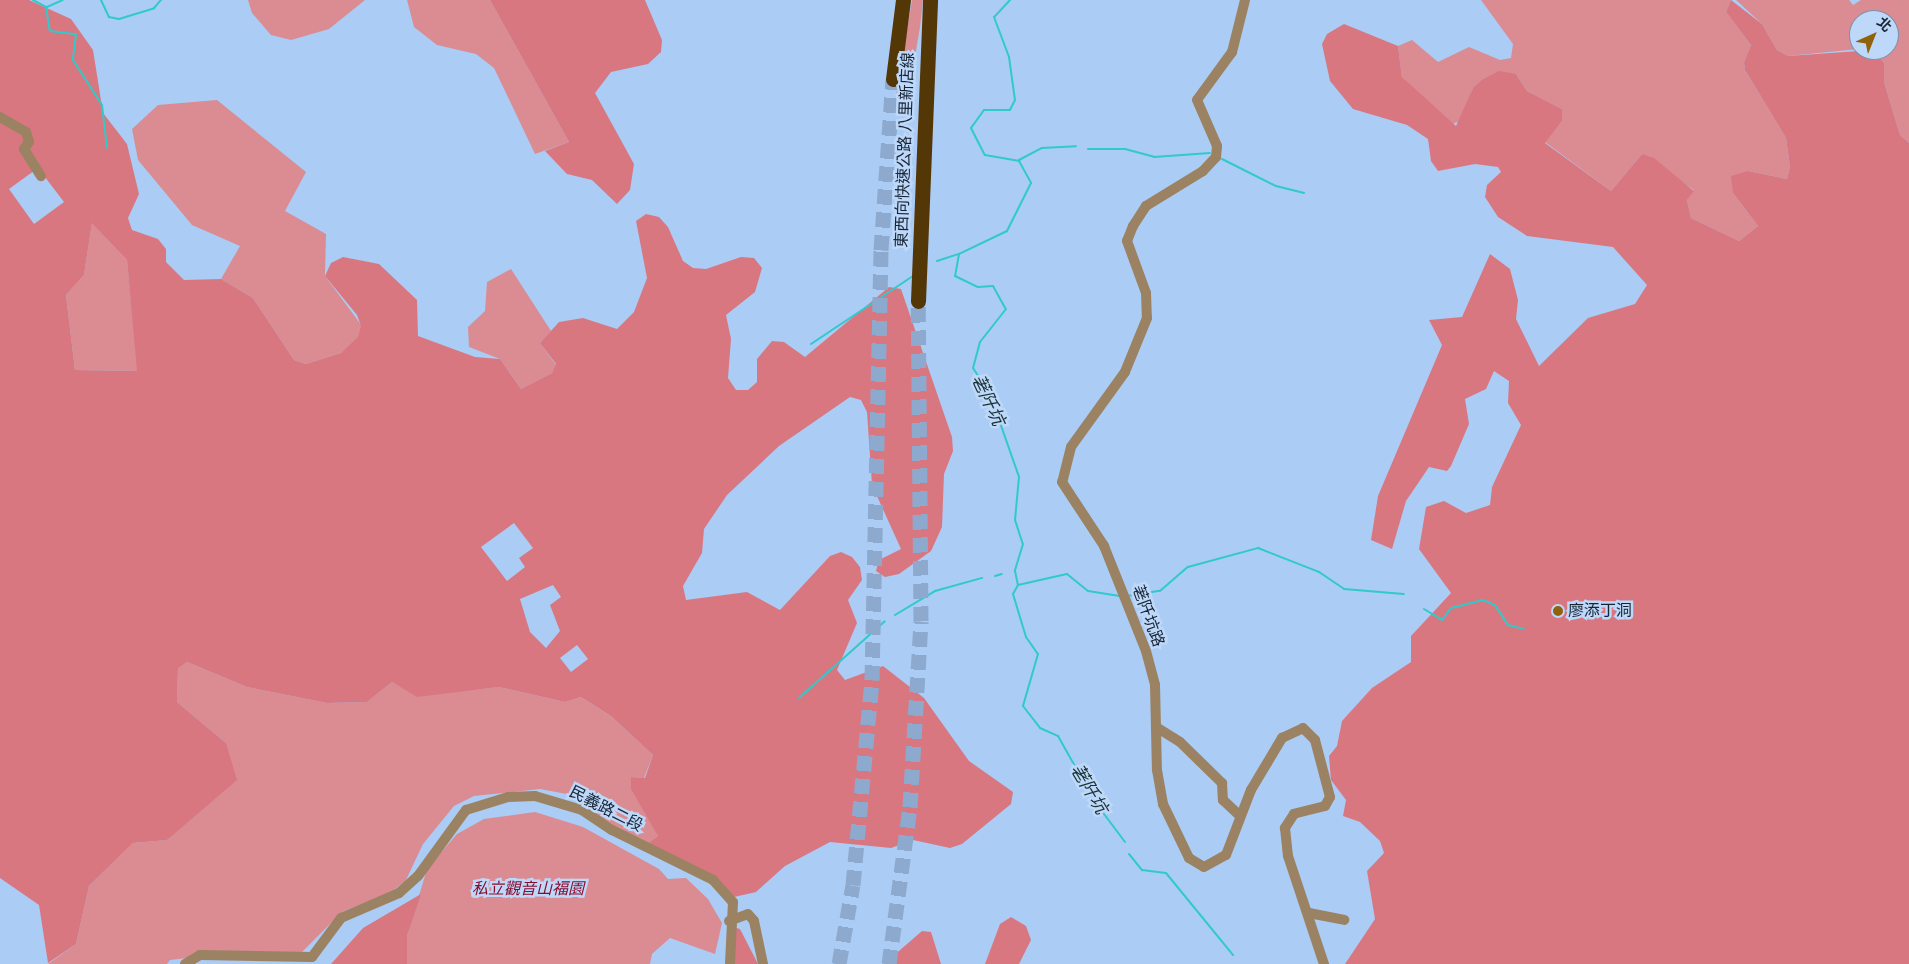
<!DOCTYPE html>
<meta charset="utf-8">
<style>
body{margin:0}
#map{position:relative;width:1909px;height:964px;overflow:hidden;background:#abccf5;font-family:"Zilla Slab","Noto Sans TC",serif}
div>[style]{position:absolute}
.green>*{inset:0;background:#da8c92}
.forest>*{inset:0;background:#d97781}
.stream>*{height:2px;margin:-1px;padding:0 1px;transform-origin:1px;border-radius:1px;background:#2fcac9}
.highway-tunnel>*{height:15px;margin-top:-7.5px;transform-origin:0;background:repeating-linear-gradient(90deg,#8daace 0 15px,transparent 0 23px)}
.minor>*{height:10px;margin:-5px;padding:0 5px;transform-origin:5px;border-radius:5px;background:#9b8262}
.highway>*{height:15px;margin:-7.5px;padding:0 7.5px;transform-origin:7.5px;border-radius:7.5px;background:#543706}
.dots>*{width:14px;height:14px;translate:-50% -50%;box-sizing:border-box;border:2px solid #bed8fa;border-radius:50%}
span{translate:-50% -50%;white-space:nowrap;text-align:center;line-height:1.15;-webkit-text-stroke:5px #bed8fa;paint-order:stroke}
.street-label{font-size:16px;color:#172433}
.poi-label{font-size:16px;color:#172433}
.left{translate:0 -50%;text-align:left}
.park-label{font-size:16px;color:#870d2e;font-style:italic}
.water-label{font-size:18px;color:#1a3232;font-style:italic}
.north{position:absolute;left:1849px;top:10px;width:50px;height:50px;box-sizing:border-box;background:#bed8fa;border:1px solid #7b90aa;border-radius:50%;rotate:44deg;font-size:14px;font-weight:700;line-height:20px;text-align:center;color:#172433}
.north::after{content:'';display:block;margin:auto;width:18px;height:22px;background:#91620e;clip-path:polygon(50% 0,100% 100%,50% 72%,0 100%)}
</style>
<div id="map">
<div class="green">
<i style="clip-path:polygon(248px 0,365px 0,329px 29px,291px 40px,271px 35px,252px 13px)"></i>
<i style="clip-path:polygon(407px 0,490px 0,569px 142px,535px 154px,494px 68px,476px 54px,437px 45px,414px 27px)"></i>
<i style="clip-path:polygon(912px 0,923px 0,920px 27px,910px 86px,896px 96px)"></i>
<i style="clip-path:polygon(1481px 0,1731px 0,1726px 12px,1751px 45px,1744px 62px,1745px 70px,1786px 138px,1790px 167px,1787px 179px,1748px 171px,1733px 193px,1758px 226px,1739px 241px,1691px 218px,1687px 200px,1694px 190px,1642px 154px,1611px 191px,1545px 142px,1562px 121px,1562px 109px,1527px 91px,1516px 74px,1473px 88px,1460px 121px,1450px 125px,1402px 77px,1398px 46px,1412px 40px,1438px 62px,1469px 47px,1500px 60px,1511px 58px,1513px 44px)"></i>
<i style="clip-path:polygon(1736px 0,1849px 0,1853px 5px,1861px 0,1909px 0,1909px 143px,1900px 135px,1884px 82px,1884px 63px,1873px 50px,1889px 50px,1889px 20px,1859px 20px,1859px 49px,1788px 56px,1777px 50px,1762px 24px)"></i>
<i style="clip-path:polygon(217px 100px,306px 172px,285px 211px,326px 234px,325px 276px,362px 326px,358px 338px,341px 353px,306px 364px,294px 360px,253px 298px,221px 279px,240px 246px,192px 225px,138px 160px,132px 129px,158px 105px)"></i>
<i style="clip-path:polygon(92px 222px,127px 260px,138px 371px,75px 370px,66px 295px,84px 275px)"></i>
<i style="clip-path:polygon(511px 269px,551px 331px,540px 343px,556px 365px,552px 373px,521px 389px,500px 359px,469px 347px,468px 327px,485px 311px,487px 282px)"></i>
<i style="clip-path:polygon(187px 662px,247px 687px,327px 703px,367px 702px,392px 682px,417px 696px,499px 687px,565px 702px,581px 697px,611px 716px,653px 755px,644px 778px,632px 777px,658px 836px,648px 843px,613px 827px,572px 795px,540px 789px,474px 796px,454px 806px,423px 844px,406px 880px,393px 891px,342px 912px,294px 960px,205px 956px,170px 960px,167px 964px,48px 964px,76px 944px,89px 886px,133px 843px,167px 840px,190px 818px,226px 743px,177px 702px,178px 667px)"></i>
<i style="clip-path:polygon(535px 812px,583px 827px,659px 869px,668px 879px,686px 878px,708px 899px,722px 923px,715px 954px,670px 938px,652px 954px,650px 964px,407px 964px,407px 936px,427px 869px,457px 834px,484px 819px)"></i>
</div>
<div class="forest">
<i style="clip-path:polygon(evenodd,0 0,29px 0,71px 19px,93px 50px,103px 113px,127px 144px,139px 194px,128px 218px,132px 230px,158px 239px,166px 249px,166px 262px,184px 280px,221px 279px,253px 298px,294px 360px,306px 364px,341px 353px,358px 337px,361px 326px,357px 315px,325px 276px,331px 263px,343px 257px,379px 264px,417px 300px,418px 336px,475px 357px,500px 359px,521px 389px,552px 373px,556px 364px,540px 343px,559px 322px,583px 318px,617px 329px,634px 312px,647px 278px,636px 221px,646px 214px,659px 217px,668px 227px,683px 261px,693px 268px,706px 269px,741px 257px,754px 258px,762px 268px,755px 292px,726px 315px,731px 339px,728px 378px,736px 390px,748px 390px,757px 382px,757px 359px,772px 341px,784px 342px,805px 357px,889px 287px,901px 289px,952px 437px,953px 451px,944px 474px,942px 527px,931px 551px,899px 574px,885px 577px,876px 571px,879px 560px,901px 549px,872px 485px,867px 412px,861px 400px,850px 397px,779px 446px,727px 495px,704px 529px,702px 553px,683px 586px,686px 600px,747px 592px,780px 610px,830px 556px,841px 552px,852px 557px,860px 567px,862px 580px,848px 600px,857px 623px,837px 670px,845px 680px,883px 666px,924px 698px,969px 761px,1013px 792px,1011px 804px,962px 844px,950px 848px,913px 840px,891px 848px,830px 842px,785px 866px,756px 892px,734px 897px,648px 843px,658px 836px,631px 789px,631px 777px,645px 778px,653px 755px,611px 716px,581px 697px,565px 702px,499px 687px,417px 697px,392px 682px,367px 702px,327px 703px,247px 687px,187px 662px,178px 668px,177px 702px,226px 743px,237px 780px,167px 840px,133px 843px,89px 886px,76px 944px,48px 963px,39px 905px,0 878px,0 0,38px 168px,64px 202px,34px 224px,9px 189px,38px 168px,0 0,92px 223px,127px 260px,137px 371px,75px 370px,66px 295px,84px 275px,92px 223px,0 0,514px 523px,533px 548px,519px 558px,525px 567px,507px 581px,481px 547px,514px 523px,0 0,553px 585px,561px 597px,550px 605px,560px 631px,546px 648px,530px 632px,520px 599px,553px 585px,0 0,577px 645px,588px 659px,571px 672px,560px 658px,577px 645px)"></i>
<i style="clip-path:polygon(490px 0,645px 0,662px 40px,661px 52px,648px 64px,611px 72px,595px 93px,634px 164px,630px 190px,617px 204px,592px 180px,567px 174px,545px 151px,569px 142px)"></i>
<i style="clip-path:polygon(1731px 0,1762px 24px,1777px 50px,1788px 56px,1873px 50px,1884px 63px,1884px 82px,1900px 135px,1909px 143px,1909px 964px,1345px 964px,1375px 919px,1367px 871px,1384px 853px,1380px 841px,1360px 822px,1343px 816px,1346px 800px,1331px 780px,1329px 756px,1337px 746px,1342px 721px,1372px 688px,1411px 662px,1411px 636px,1451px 593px,1419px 549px,1426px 507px,1444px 501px,1466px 513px,1490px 505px,1492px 487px,1521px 425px,1508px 403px,1509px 381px,1494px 371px,1486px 389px,1465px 399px,1469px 424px,1451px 466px,1447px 471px,1429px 467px,1406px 501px,1392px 549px,1371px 540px,1378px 496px,1442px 345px,1429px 320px,1462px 317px,1490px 254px,1510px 269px,1518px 300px,1516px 319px,1539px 366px,1588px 318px,1635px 304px,1647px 285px,1613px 247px,1527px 236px,1498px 217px,1485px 197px,1487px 185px,1501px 172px,1498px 167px,1475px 164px,1438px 171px,1431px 161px,1428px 139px,1407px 125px,1353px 109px,1330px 81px,1322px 44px,1327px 34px,1344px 24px,1398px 46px,1402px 77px,1456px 126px,1473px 88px,1482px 80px,1499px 71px,1516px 74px,1527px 91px,1562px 109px,1562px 121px,1545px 143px,1611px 191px,1642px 154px,1654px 158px,1694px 191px,1687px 200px,1691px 218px,1739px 241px,1758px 226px,1733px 193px,1731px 176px,1748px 171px,1787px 179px,1790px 167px,1786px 138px,1745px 70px,1744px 62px,1751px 45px,1726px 12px)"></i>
<i style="clip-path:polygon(421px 894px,407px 936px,407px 964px,331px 964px,363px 928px)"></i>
<i style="clip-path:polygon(1011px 917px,1026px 926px,1031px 940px,1019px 964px,985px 964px,1000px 924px)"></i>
<i style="clip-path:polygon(729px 926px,740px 929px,758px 964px,734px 964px)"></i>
<i style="clip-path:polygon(922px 931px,931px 932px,941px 964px,884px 964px)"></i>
</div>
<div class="stream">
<i style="left:33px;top:0;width:15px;rotate:28deg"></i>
<i style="left:46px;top:7px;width:24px;rotate:81deg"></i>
<i style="left:50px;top:31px;width:26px;rotate:7deg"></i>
<i style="left:76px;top:34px;width:26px;rotate:97deg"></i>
<i style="left:73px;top:60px;width:54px;rotate:57.2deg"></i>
<i style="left:102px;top:105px;width:43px;rotate:83.4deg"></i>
<i style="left:101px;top:0;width:19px;rotate:65deg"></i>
<i style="left:109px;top:17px;width:10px;rotate:11deg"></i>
<i style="left:119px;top:19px;width:37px;rotate:-17deg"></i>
<i style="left:154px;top:8px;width:11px;rotate:-49deg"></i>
<i style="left:1010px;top:0;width:23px;rotate:133deg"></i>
<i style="left:994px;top:17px;width:43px;rotate:69.4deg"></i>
<i style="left:1009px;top:57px;width:43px;rotate:82.1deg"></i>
<i style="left:1015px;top:100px;width:11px;rotate:117deg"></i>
<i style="left:1010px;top:110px;width:26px;rotate:180deg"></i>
<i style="left:984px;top:110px;width:22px;rotate:126deg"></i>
<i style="left:971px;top:128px;width:30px;rotate:63deg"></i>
<i style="left:985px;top:155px;width:35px;rotate:10deg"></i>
<i style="left:1019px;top:161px;width:25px;rotate:61deg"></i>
<i style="left:1031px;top:183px;width:54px;rotate:116.6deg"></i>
<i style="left:1007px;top:231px;width:53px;rotate:154.4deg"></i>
<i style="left:959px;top:254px;width:22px;rotate:100deg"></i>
<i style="left:955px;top:276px;width:25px;rotate:26deg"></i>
<i style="left:978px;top:287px;width:15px;rotate:-4deg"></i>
<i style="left:993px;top:286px;width:26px;rotate:61deg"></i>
<i style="left:1006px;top:309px;width:42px;rotate:128.2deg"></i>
<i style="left:980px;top:342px;width:27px;rotate:105deg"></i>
<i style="left:973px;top:368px;width:31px;rotate:57deg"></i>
<i style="left:990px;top:394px;width:88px;rotate:70.7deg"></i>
<i style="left:1019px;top:477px;width:43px;rotate:95.3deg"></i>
<i style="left:1015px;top:520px;width:25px;rotate:72deg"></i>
<i style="left:1023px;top:544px;width:28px;rotate:107deg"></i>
<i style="left:1015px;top:571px;width:14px;rotate:78deg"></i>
<i style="left:1018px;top:585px;width:10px;rotate:119deg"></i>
<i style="left:1013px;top:594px;width:45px;rotate:73.2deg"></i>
<i style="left:1026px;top:637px;width:21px;rotate:55deg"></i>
<i style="left:1038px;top:654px;width:54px;rotate:106.1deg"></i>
<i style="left:1023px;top:706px;width:28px;rotate:52deg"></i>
<i style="left:1040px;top:728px;width:20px;rotate:24deg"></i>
<i style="left:1058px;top:736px;width:76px;rotate:60.7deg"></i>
<i style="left:1095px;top:802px;width:50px;rotate:53.1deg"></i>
<i style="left:47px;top:7px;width:17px;rotate:-24deg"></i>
<i style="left:1088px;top:149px;width:37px"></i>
<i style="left:1125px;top:149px;width:30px;rotate:15deg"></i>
<i style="left:1154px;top:157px;width:56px;rotate:-4.1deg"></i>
<i style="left:1222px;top:159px;width:60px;rotate:26.6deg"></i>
<i style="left:1276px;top:186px;width:29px;rotate:14deg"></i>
<i style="left:1019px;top:160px;width:26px;rotate:-28deg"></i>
<i style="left:1042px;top:148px;width:34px;rotate:-3deg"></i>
<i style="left:937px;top:261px;width:23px;rotate:-18deg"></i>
<i style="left:811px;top:344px;width:123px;rotate:-33.7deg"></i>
<i style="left:995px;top:576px;width:7px;rotate:-16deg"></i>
<i style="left:1018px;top:585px;width:50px;rotate:-12.7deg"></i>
<i style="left:1067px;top:574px;width:27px;rotate:39deg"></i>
<i style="left:1088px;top:591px;width:32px;rotate:9deg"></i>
<i style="left:1127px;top:596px;width:33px;rotate:-9deg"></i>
<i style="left:1160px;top:591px;width:37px;rotate:-41deg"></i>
<i style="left:1188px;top:567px;width:73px;rotate:-15.2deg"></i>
<i style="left:1258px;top:548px;width:66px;rotate:21.5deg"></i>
<i style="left:1319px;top:572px;width:30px;rotate:34deg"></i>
<i style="left:1344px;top:589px;width:60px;rotate:4.8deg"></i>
<i style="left:1424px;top:609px;width:21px;rotate:31deg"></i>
<i style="left:1442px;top:620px;width:15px;rotate:-53deg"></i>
<i style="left:1451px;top:608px;width:33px;rotate:-14deg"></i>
<i style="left:1483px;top:600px;width:13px;rotate:23deg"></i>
<i style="left:1495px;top:605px;width:24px;rotate:57deg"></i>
<i style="left:1508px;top:625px;width:16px;rotate:14deg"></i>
<i style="left:895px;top:615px;width:47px;rotate:-31deg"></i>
<i style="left:935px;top:591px;width:49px;rotate:-15.5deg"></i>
<i style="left:799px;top:698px;width:115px;rotate:-41.8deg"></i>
<i style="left:1129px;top:854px;width:21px;rotate:51deg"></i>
<i style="left:1142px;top:870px;width:24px;rotate:7deg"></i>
<i style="left:1166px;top:873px;width:106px;rotate:50.7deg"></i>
</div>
<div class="highway-tunnel">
<i style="left:839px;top:964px;width:80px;rotate:-80deg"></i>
<i style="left:853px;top:885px;width:206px;rotate:-84.7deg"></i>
<i style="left:872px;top:680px;width:430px;rotate:-88.8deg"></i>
<i style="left:881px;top:250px;width:171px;rotate:-86deg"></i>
<i style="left:889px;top:964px;width:158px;rotate:-82.4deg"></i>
<i style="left:910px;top:807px;width:186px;rotate:-86.6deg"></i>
<i style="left:921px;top:621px;width:320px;rotate:-90.5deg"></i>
</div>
<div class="minor">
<i style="left:1245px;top:0;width:54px;rotate:104deg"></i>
<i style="left:1232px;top:52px;width:59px;rotate:126.1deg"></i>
<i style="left:1197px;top:100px;width:50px;rotate:66.5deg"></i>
<i style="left:1217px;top:146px;width:11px;rotate:95deg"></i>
<i style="left:1216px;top:157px;width:19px;rotate:133deg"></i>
<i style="left:1203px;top:171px;width:67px;rotate:148.4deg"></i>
<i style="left:1146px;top:206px;width:24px;rotate:123deg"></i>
<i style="left:1133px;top:226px;width:16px;rotate:112deg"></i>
<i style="left:1127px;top:241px;width:55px;rotate:69.9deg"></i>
<i style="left:1146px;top:293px;width:25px;rotate:88deg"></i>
<i style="left:1147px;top:318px;width:58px;rotate:112.2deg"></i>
<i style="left:1125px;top:372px;width:92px;rotate:125.8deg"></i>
<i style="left:1071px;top:447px;width:36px;rotate:104deg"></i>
<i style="left:1062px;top:482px;width:77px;rotate:56.7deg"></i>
<i style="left:1104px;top:546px;width:113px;rotate:68.2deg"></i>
<i style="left:1146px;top:651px;width:35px;rotate:75deg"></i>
<i style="left:1155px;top:685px;width:85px;rotate:88.7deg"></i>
<i style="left:1157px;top:770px;width:35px;rotate:80deg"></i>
<i style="left:1163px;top:804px;width:60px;rotate:64.3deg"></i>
<i style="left:1189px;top:858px;width:17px;rotate:31deg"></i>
<i style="left:1204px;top:867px;width:25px;rotate:-29deg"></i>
<i style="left:1226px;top:855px;width:70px;rotate:-69deg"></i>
<i style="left:1251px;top:790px;width:61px;rotate:-59.2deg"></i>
<i style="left:1282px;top:738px;width:23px;rotate:-25deg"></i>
<i style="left:1303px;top:728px;width:17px;rotate:45deg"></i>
<i style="left:1315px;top:740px;width:59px;rotate:75.3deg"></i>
<i style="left:1330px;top:797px;width:10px;rotate:119deg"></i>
<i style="left:1325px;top:806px;width:32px;rotate:166deg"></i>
<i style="left:1294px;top:814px;width:17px;rotate:123deg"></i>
<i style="left:1285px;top:828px;width:28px;rotate:84deg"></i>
<i style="left:1288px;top:856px;width:114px;rotate:71.6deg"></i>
<i style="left:0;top:117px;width:30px;rotate:30deg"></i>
<i style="left:26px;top:132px;width:10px;rotate:73deg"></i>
<i style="left:29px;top:142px;width:9px;rotate:126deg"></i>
<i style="left:24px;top:149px;width:32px;rotate:58deg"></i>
<i style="left:1156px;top:727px;width:28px;rotate:32deg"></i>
<i style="left:1180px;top:742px;width:59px;rotate:44.3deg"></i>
<i style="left:1222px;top:783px;width:17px;rotate:87deg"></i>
<i style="left:1223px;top:800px;width:22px;rotate:43deg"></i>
<i style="left:1309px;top:913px;width:36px;rotate:11deg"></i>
<i style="left:729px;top:921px;width:20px;rotate:-20deg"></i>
<i style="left:748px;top:914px;width:9px;rotate:49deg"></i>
<i style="left:754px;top:921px;width:44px;rotate:78.2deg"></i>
<i style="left:185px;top:964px;width:17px;rotate:-31deg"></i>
<i style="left:200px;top:955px;width:112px;rotate:1deg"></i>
<i style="left:312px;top:957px;width:49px;rotate:-53.4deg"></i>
<i style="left:341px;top:918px;width:63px;rotate:-23.3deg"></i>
<i style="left:399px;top:893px;width:25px;rotate:-42deg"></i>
<i style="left:418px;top:876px;width:82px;rotate:-54deg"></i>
<i style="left:466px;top:810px;width:44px;rotate:-17.2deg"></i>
<i style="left:508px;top:797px;width:27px;rotate:-2deg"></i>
<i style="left:535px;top:796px;width:49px;rotate:16.6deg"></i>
<i style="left:582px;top:810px;width:36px;rotate:34deg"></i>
<i style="left:612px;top:830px;width:113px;rotate:26.3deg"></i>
<i style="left:713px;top:880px;width:30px;rotate:48deg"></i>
<i style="left:733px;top:902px;width:62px;rotate:92.8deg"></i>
</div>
<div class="highway">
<i style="left:893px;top:79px;width:80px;rotate:-82.8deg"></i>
<i style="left:918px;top:301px;width:301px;rotate:-87.7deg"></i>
</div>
<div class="dots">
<i style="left:1558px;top:611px;background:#91620e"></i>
</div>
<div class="street-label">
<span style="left:905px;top:150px;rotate:-88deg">東西向快速公路 八里新店線</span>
<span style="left:1148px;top:616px;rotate:70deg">荖阡坑路</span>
<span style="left:606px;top:809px;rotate:27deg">民義路二段</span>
</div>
<div class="poi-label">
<span class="left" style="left:1568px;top:611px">廖添丁洞</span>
</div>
<div class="park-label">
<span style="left:528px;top:889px">私立觀音山福園</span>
</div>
<div class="water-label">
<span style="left:988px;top:400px;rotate:65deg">荖阡坑</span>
<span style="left:1089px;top:789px;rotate:59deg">荖阡坑</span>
</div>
<div class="north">北</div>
</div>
